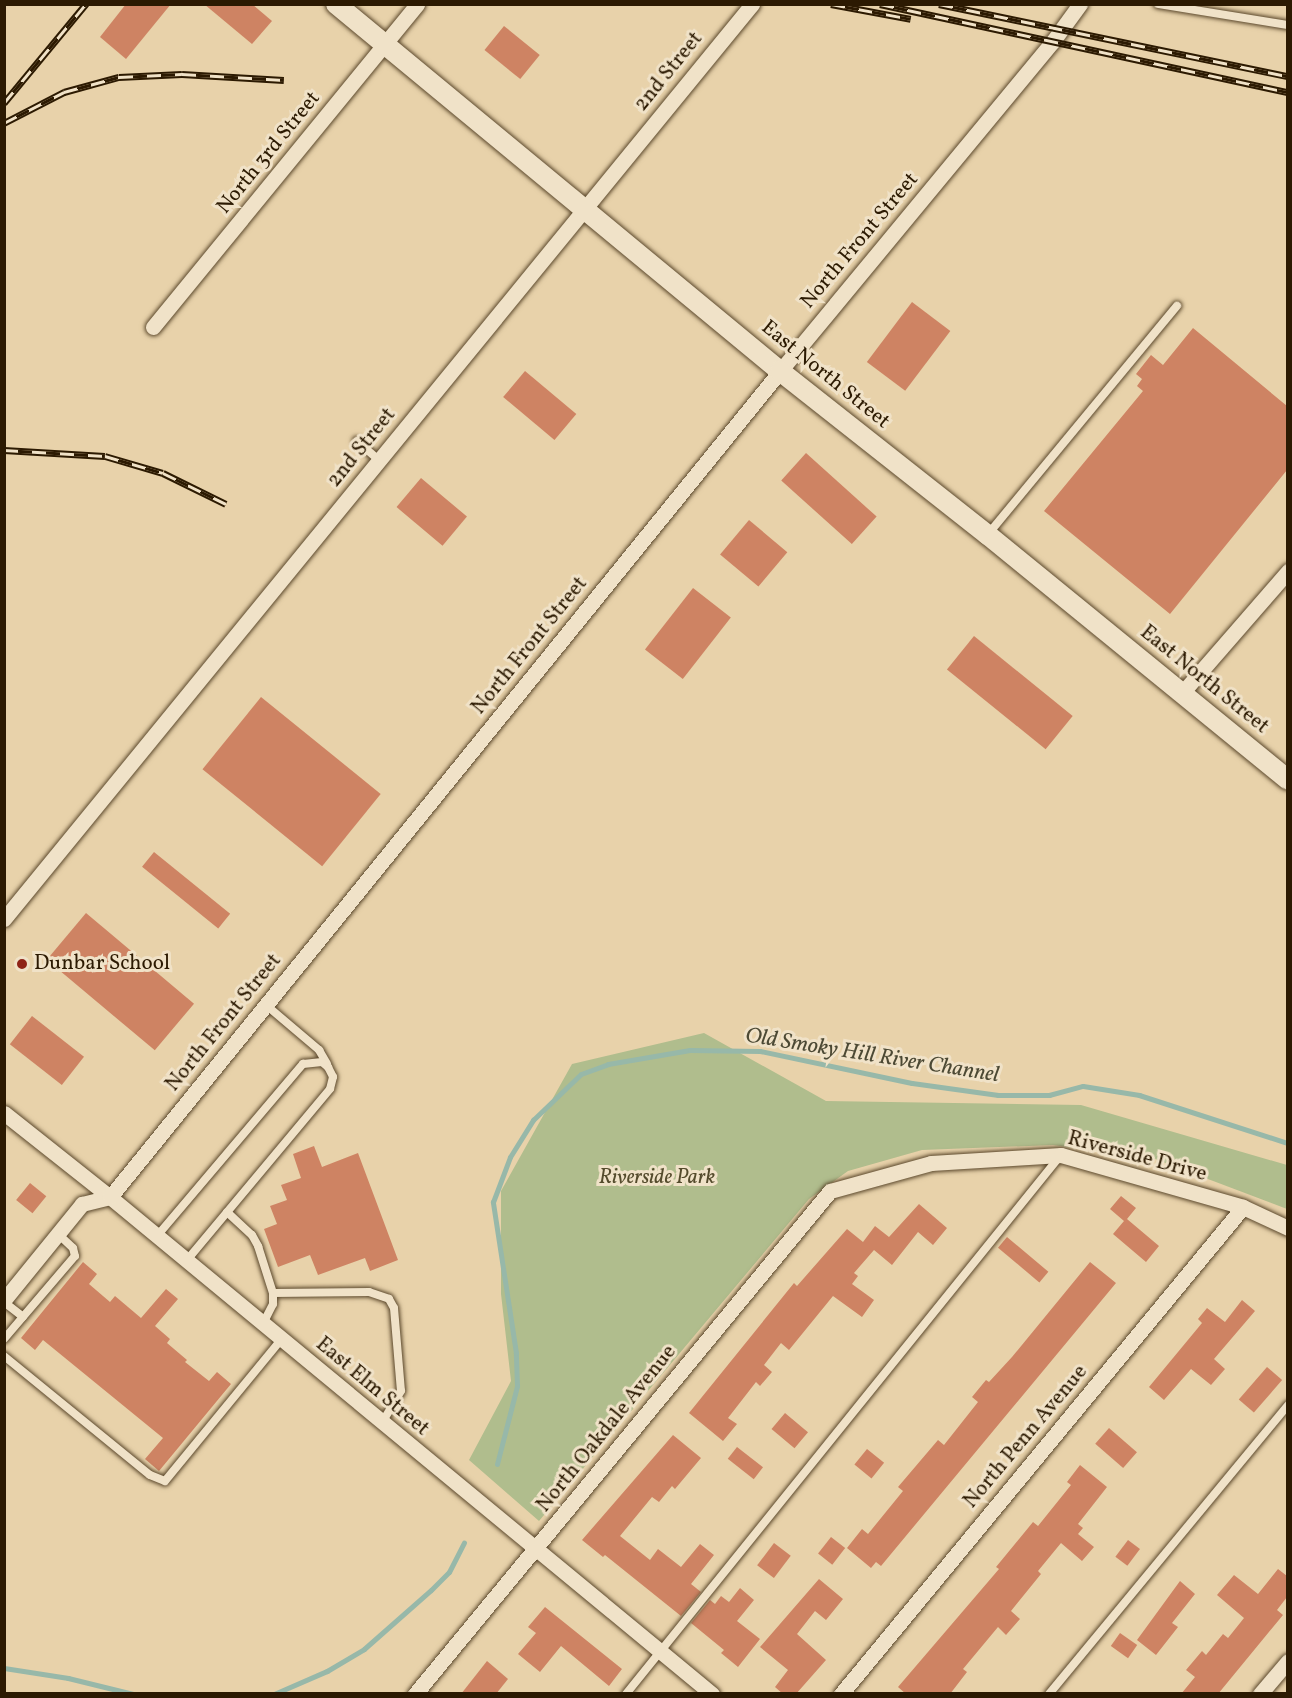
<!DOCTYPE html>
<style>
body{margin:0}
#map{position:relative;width:1292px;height:1698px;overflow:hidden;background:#e8d2aa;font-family:Vollkorn,serif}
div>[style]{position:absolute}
.green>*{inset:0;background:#b0bd8d}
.stream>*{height:5px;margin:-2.5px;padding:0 2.5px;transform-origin:2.5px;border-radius:2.5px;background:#97b8a9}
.building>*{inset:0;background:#ce8363;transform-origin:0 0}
.roads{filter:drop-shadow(0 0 2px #5b482c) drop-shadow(0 0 2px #5b482c)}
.service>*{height:8px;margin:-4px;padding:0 4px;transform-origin:4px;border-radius:4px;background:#f0e2c8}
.minor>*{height:15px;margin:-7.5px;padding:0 7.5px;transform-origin:7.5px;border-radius:7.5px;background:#f0e2c8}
.tertiary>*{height:20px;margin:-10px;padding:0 10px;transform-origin:10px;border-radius:10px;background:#f0e2c8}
.rail>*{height:7px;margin-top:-3.5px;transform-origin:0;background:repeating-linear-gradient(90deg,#f0e2c8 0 14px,#2c1a02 0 28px);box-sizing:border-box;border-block:2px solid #2c1a02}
.dots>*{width:16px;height:16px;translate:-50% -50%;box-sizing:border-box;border:3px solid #f0e2c8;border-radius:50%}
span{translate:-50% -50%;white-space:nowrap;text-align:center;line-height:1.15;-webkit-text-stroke:6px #f0e2c8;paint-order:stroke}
.street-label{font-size:21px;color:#2c1a02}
.poi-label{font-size:21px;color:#2c1a02}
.left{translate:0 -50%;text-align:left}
.park-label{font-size:21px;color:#544b2c;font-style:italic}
.water-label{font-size:22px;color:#4c4934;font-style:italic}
.frame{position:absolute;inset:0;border:6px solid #2c1a02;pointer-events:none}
</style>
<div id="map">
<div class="green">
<i style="clip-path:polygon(704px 1033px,826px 1101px,1081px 1105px,1287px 1165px,1287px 1209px,1155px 1159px,1053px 1145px,922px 1150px,848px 1171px,809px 1199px,539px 1521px,469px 1460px,511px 1381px,501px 1294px,501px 1191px,572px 1064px)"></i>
</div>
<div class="stream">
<i style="left:497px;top:1464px;width:81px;rotate:-75.6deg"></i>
<i style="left:517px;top:1386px;width:33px;rotate:-92deg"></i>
<i style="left:516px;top:1353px;width:153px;rotate:-98.7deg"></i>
<i style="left:493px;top:1202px;width:48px;rotate:-69.3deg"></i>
<i style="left:510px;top:1157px;width:44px;rotate:-58.1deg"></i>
<i style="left:533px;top:1120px;width:66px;rotate:-43.8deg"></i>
<i style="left:581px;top:1074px;width:29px;rotate:-20deg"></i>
<i style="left:608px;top:1064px;width:83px;rotate:-9.7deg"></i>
<i style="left:690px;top:1050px;width:70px;rotate:0.8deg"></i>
<i style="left:760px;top:1051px;width:155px;rotate:11.9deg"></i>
<i style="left:912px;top:1083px;width:87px;rotate:7.9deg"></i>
<i style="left:998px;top:1095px;width:51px"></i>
<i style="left:1049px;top:1095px;width:35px;rotate:-15deg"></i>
<i style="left:1083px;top:1086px;width:57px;rotate:9.1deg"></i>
<i style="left:1139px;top:1095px;width:157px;rotate:17.9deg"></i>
<i style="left:4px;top:1668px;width:65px;rotate:8.9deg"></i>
<i style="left:68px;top:1678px;width:67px;rotate:13.8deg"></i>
<i style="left:274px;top:1694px;width:58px;rotate:-23.5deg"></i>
<i style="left:327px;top:1671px;width:43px;rotate:-30.7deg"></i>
<i style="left:364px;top:1649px;width:89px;rotate:-41.4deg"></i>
<i style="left:431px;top:1590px;width:25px;rotate:-45deg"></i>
<i style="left:449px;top:1572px;width:33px;rotate:-63deg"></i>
</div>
<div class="building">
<i style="clip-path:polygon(126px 4px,171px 4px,126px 59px,100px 37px)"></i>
<i style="clip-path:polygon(204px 4px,252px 4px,272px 21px,252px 44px)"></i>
<i style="left:504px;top:26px;width:46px;height:31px;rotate:39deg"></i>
<i style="left:912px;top:302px;width:48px;height:75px;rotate:37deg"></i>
<i style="clip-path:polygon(1193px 328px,1287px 406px,1287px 470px,1170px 614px,1044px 511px,1143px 391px,1137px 386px,1142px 379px,1136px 374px,1151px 355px,1163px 365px)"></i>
<i style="left:525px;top:371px;width:67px;height:34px;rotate:40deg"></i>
<i style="left:806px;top:453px;width:95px;height:37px;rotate:42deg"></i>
<i style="left:421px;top:478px;width:60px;height:38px;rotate:40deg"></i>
<i style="left:749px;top:520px;width:50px;height:45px;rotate:40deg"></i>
<i style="left:693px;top:588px;width:48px;height:78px;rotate:38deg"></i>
<i style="left:974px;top:636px;width:127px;height:43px;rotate:39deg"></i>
<i style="left:261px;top:697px;width:154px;height:93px;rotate:39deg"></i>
<i style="left:154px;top:852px;width:98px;height:19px;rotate:39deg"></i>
<i style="left:86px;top:913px;width:141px;height:61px;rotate:40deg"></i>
<i style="left:32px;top:1016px;width:66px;height:36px;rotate:38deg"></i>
<i style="clip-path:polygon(314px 1146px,322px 1167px,358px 1153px,398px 1260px,370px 1271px,365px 1258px,318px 1275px,310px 1255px,278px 1267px,264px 1229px,277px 1224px,270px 1206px,287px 1200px,281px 1185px,301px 1178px,293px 1154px)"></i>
<i style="left:30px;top:1183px;width:21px;height:22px;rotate:39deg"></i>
<i style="clip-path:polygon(1121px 1196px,1136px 1208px,1127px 1219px,1159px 1246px,1146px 1262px,1113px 1234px,1124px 1221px,1110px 1209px)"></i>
<i style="clip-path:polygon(919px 1204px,947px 1228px,933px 1245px,918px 1232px,892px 1265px,874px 1250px,854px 1273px,858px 1276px,852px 1284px,874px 1300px,862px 1317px,833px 1296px,789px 1350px,781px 1343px,764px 1365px,772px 1372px,760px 1386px,756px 1382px,728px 1418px,737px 1424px,723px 1441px,689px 1413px,794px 1283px,797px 1286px,847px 1229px,863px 1242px,875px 1226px,889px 1237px)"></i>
<i style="left:1007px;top:1237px;width:54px;height:14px;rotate:40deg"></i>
<i style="clip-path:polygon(83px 1262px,97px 1274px,89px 1284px,110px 1302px,115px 1296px,141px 1318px,166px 1289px,178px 1299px,155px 1326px,170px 1339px,167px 1343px,187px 1360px,185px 1362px,209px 1381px,217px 1372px,231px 1384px,159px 1471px,145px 1459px,163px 1438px,43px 1340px,35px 1350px,21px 1338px)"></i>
<i style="clip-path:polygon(1090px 1262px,1116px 1283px,881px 1566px,876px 1562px,871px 1568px,847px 1548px,862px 1529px,868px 1534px,903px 1491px,898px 1487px,938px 1440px,944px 1445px,978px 1402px,972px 1397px,986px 1380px,989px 1382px,1012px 1357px)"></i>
<i style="clip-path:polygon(1242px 1300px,1255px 1311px,1214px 1359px,1225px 1369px,1211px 1385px,1191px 1369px,1164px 1400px,1149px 1387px,1202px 1323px,1198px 1319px,1207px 1308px,1225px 1322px)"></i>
<i style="left:1267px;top:1367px;width:20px;height:43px;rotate:41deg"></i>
<i style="left:785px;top:1413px;width:30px;height:21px;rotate:40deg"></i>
<i style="left:1109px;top:1428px;width:37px;height:21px;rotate:41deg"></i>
<i style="clip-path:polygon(673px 1435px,701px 1458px,675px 1489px,672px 1486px,659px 1502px,652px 1497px,620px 1536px,650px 1560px,658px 1549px,681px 1567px,700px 1544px,714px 1555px,691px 1584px,701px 1592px,681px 1616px,605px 1555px,603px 1557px,582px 1540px)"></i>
<i style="left:737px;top:1447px;width:33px;height:15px;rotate:38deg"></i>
<i style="left:867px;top:1449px;width:22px;height:20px;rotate:39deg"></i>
<i style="clip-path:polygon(1080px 1465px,1107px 1487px,1078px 1524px,1083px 1528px,1078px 1534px,1094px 1547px,1082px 1561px,1061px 1543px,1038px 1571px,1041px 1574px,1011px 1611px,1020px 1619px,1006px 1635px,998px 1627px,963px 1669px,967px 1672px,950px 1694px,906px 1694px,898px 1687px,999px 1569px,996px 1567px,1033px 1522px,1038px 1526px,1071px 1485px,1067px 1482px)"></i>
<i style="left:831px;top:1537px;width:18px;height:21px;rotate:38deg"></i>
<i style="left:1128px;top:1540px;width:15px;height:21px;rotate:37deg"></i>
<i style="left:774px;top:1543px;width:21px;height:28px;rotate:37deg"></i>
<i style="clip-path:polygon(1278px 1569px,1287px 1576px,1287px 1597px,1277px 1610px,1283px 1615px,1218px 1694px,1181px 1694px,1195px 1677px,1186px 1670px,1202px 1651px,1206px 1655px,1223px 1634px,1228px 1638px,1244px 1618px,1217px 1595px,1234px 1575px,1258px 1594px)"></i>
<i style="clip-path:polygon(819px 1579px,843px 1599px,826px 1620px,815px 1611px,797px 1634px,826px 1660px,796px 1694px,783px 1694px,775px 1687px,788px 1670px,760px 1647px)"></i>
<i style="clip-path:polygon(1180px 1581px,1195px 1594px,1172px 1623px,1178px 1627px,1156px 1655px,1137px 1640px)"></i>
<i style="clip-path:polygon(740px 1588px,754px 1600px,737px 1621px,760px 1639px,738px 1667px,721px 1653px,724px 1650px,691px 1623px,710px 1600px,715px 1604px,721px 1596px,729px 1602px)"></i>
<i style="clip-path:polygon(545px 1607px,622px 1669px,609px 1686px,561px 1646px,540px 1672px,518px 1654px,536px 1633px,528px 1627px)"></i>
<i style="left:1120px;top:1633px;width:21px;height:16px;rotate:35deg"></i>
<i style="clip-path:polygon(487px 1661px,508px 1679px,496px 1694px,461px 1694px)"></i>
</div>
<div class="roads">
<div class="service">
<i style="left:1158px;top:4px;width:132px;rotate:9.2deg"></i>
<i style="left:357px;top:441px;width:29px;rotate:41deg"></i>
<i style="left:989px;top:533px;width:295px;rotate:-50.4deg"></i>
<i style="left:266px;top:1005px;width:70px;rotate:40.3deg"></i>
<i style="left:319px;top:1050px;width:16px;rotate:60deg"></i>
<i style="left:227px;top:1212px;width:34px;rotate:43deg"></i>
<i style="left:252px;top:1235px;width:13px;rotate:61deg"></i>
<i style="left:258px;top:1246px;width:49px;rotate:72.3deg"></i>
<i style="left:273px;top:1293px;width:11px;rotate:90deg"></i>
<i style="left:273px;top:1304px;width:22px;rotate:117deg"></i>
<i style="left:157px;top:1236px;width:226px;rotate:-49.7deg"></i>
<i style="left:303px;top:1064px;width:19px;rotate:-6deg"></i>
<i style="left:322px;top:1062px;width:8px;rotate:40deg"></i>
<i style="left:328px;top:1067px;width:11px;rotate:63deg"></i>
<i style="left:333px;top:1077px;width:12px;rotate:104deg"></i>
<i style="left:330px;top:1089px;width:223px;rotate:129.9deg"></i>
<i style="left:273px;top:1293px;width:96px;rotate:-0.6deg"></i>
<i style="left:369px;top:1292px;width:21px;rotate:19deg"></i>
<i style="left:389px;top:1299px;width:10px;rotate:61deg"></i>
<i style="left:394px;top:1308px;width:83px;rotate:85.2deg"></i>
<i style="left:401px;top:1391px;width:37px;rotate:121deg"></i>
<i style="left:4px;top:1302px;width:24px;rotate:38deg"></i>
<i style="left:4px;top:1339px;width:109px;rotate:-49.5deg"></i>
<i style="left:75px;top:1256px;width:8px;rotate:-104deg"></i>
<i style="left:73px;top:1248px;width:21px;rotate:-137deg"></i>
<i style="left:4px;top:1356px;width:188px;rotate:39.2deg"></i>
<i style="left:150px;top:1475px;width:16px;rotate:22deg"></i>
<i style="left:165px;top:1481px;width:183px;rotate:-50.6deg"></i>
<i style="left:626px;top:1694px;width:691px;rotate:-51.11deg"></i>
<i style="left:1049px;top:1694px;width:375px;rotate:-50.4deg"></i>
</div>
<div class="minor">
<i style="left:153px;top:327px;width:417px;rotate:-50.7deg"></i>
<i style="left:1182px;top:693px;width:162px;rotate:-49deg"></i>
<i style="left:4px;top:919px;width:1182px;rotate:-50.73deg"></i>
<i style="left:4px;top:1113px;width:135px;rotate:38.4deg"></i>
<i style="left:110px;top:1197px;width:781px;rotate:39.54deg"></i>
<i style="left:4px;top:1300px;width:124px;rotate:-50.9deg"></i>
<i style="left:82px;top:1204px;width:29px;rotate:-14deg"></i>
<i style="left:110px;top:1197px;width:1064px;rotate:-50.95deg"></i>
<i style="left:780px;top:371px;width:428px;rotate:-50.4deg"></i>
<i style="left:1053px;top:41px;width:46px;rotate:-53.9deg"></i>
<i style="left:415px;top:1694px;width:652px;rotate:-50.48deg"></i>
<i style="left:830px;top:1191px;width:105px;rotate:-15.5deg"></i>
<i style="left:931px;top:1163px;width:130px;rotate:-3.5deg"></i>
<i style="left:1061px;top:1155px;width:189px;rotate:15.9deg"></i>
<i style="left:1243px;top:1207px;width:50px;rotate:25deg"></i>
<i style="left:841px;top:1694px;width:631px;rotate:-50.46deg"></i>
<i style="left:1260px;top:1694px;width:43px;rotate:-49.7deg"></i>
</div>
<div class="tertiary">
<i style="left:336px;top:4px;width:576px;rotate:39.58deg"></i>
<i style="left:780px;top:371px;width:265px;rotate:38.3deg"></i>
<i style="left:988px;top:535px;width:387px;rotate:39.2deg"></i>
</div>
</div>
<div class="rail">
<i style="left:831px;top:4px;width:81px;rotate:10.6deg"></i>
<i style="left:880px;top:4px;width:417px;rotate:12.2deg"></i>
<i style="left:939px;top:4px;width:356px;rotate:11.7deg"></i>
<i style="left:4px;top:103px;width:129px;rotate:-50.4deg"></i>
<i style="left:4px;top:123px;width:68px;rotate:-27.3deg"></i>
<i style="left:64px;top:92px;width:57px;rotate:-15.3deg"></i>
<i style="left:119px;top:77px;width:63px;rotate:-2.7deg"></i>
<i style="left:182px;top:74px;width:102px;rotate:3.4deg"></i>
<i style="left:4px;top:450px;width:101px;rotate:3.4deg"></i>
<i style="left:105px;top:456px;width:60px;rotate:16.3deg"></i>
<i style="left:163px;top:473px;width:70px;rotate:26.2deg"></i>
</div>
<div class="dots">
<i style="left:22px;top:964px;background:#8f2418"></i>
</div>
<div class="street-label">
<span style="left:669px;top:72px;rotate:-51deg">2nd Street</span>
<span style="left:269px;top:153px;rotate:-51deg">North 3rd Street</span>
<span style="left:860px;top:241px;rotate:-50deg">North Front Street</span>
<span style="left:825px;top:375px;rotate:39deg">East North Street</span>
<span style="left:362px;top:448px;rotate:-51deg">2nd Street</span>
<span style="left:530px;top:646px;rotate:-51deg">North Front Street</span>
<span style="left:1204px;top:680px;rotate:39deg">East North Street</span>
<span style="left:224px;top:1023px;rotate:-51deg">North Front Street</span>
<span style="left:1137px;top:1157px;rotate:15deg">Riverside Drive</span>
<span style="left:372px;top:1387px;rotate:40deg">East Elm Street</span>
<span style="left:607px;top:1429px;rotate:-51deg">North Oakdale Avenue</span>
<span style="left:1026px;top:1437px;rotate:-50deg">North Penn Avenue</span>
</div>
<div class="poi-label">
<span class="left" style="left:34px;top:964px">Dunbar School</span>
</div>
<div class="park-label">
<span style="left:657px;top:1178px">Riverside Park</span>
</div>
<div class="water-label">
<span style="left:872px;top:1056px;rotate:9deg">Old Smoky Hill River Channel</span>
</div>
<div class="frame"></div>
</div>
